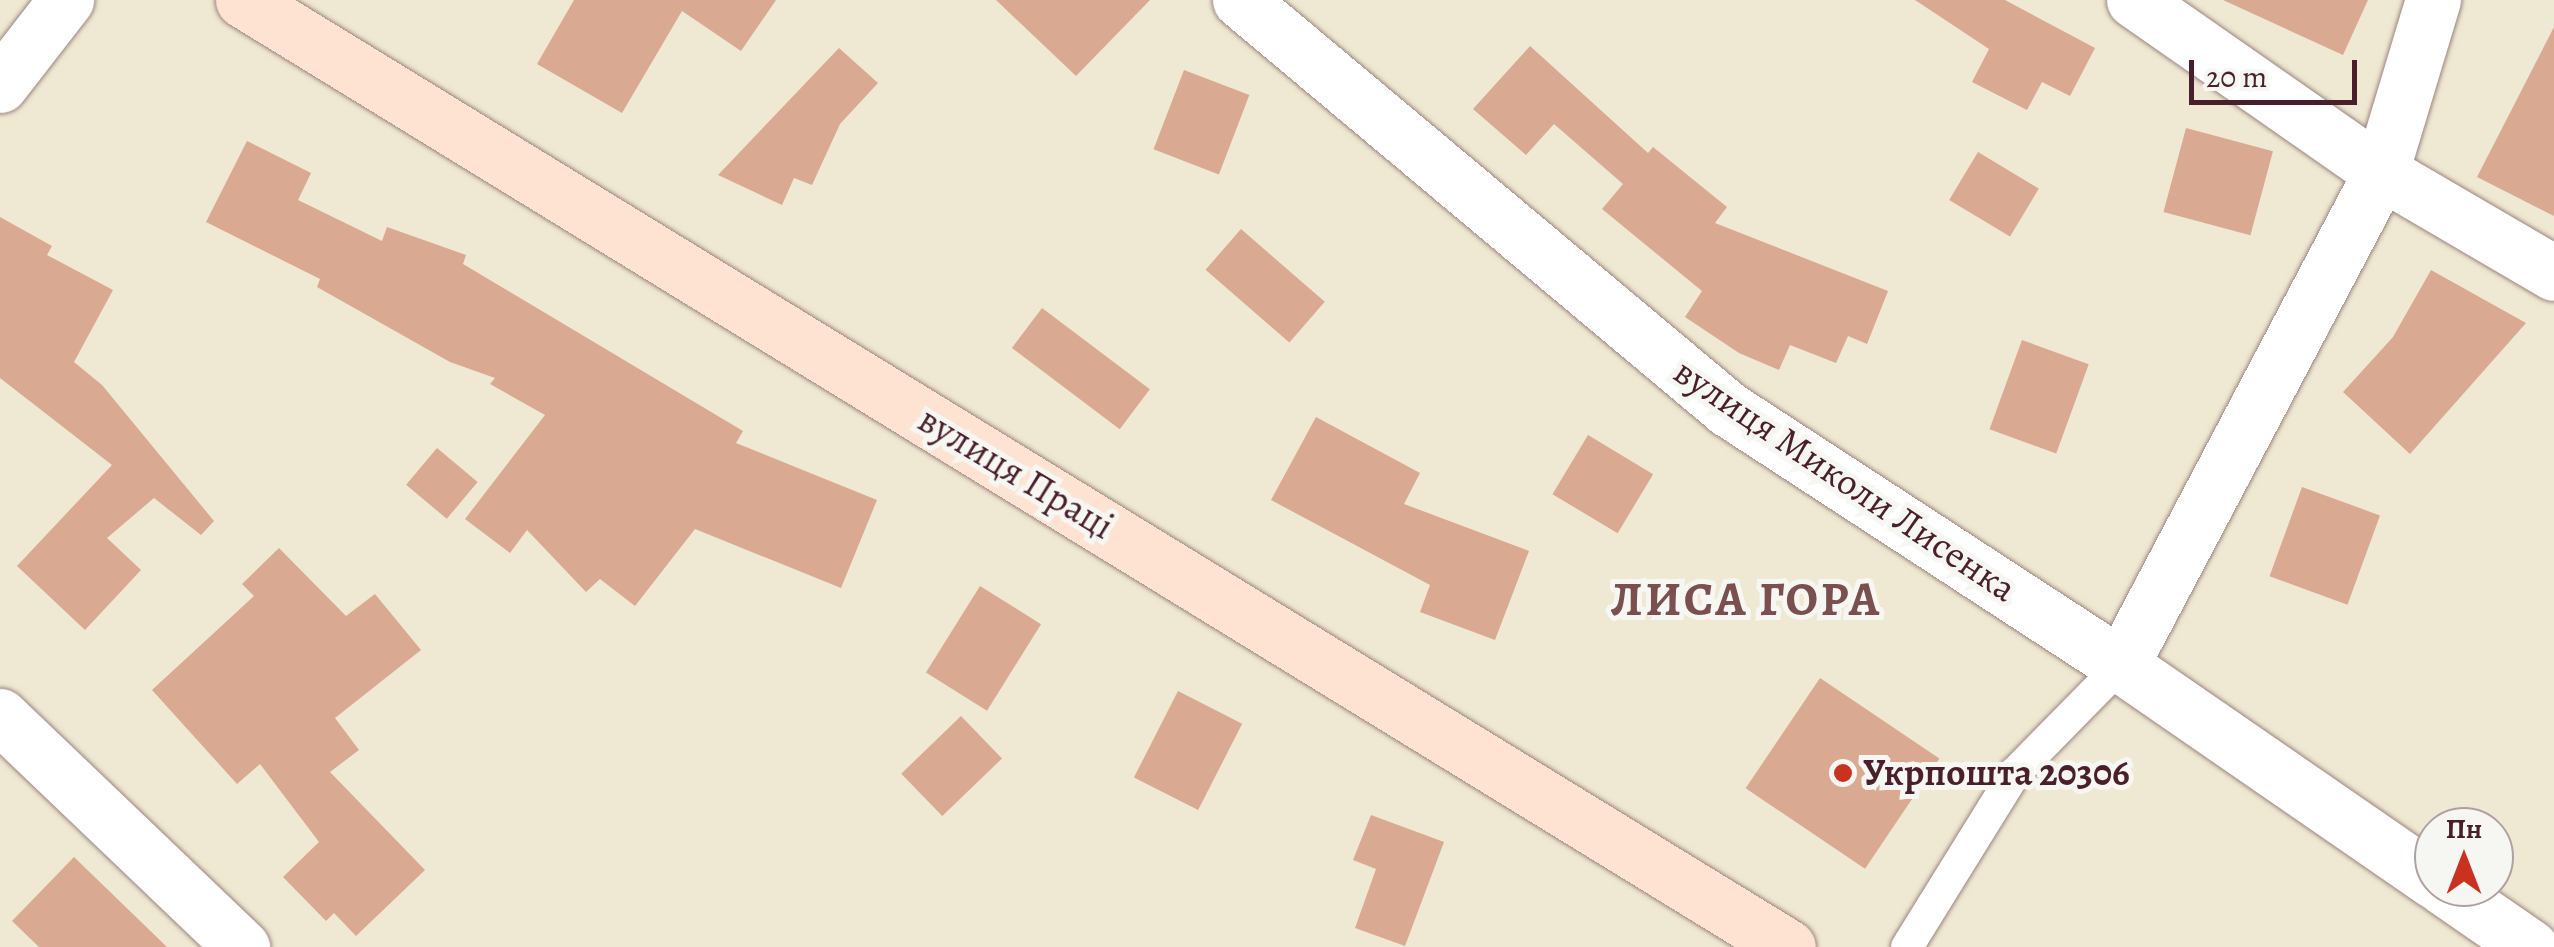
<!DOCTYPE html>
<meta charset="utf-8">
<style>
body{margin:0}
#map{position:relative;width:2554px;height:947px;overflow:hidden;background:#efe8d2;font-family:Alegreya,serif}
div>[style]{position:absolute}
.building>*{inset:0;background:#daa991;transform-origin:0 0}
.roads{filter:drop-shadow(0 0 2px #9c847e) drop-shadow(0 0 2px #9c847e)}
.lane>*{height:32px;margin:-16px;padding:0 16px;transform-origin:16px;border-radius:16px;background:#fff}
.street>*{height:55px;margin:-27.5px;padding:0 27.5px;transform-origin:27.5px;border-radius:27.5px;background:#fff}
.secondary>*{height:55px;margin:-27.5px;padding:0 27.5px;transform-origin:27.5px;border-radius:27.5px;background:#fee3d2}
.dots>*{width:28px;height:28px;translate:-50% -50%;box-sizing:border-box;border:5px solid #f6f6f2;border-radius:50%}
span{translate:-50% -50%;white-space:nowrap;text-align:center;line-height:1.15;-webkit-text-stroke:10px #f6f6f2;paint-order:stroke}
.street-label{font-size:38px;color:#4a1f2b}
.poi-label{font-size:38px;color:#4a1f2b;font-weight:700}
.left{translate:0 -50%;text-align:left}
.district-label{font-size:48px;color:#7c4f4f;font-weight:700;letter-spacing:2.5px}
.north{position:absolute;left:2414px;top:807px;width:100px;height:100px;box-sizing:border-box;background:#f6f6f2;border:2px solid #b1a0a2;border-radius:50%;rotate:0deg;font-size:28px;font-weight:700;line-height:40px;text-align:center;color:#4a1f2b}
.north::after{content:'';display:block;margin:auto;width:35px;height:45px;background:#c8321e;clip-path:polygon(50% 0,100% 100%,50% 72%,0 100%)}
.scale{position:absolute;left:2189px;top:60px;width:168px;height:45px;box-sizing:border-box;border:5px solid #4a1f2b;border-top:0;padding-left:12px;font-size:30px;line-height:35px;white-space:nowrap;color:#4a1f2b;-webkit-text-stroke:8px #f6f6f2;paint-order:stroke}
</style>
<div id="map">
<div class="building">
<i style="clip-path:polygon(574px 0,776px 0,741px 51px,682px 11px,622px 113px,537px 64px)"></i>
<i style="clip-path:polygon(996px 0,1150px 0,1076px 76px)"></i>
<i style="clip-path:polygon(1915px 0,2005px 0,2095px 48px,2070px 96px,2042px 82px,2027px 110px,1972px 82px,1989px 49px)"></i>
<i style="clip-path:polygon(2223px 0,2368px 0,2343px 55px)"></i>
<i style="clip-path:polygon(2554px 27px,2554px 216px,2477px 177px)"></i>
<i style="clip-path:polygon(1530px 46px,1648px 153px,1653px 147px,1727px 207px,1715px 223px,1888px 291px,1867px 344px,1848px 336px,1836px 363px,1790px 345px,1779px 370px,1739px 353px,1685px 317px,1702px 291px,1602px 209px,1623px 184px,1554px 124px,1526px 155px,1473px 109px)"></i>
<i style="clip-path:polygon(839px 48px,878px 83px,840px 124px,812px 185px,794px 178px,782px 205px,718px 175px)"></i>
<i style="left:1184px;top:70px;width:70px;height:85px;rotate:21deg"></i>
<i style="left:2186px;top:128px;width:90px;height:87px;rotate:15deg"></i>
<i style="clip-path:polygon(247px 141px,311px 173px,298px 200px,382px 241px,387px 227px,466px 255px,463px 264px,743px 431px,736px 443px,877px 500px,841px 588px,695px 529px,635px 606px,600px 579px,586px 592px,527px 530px,510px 553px,465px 519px,545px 415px,490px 384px,495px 378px,450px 362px,317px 287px,320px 279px,206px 222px)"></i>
<i style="left:1978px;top:152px;width:71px;height:56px;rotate:31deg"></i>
<i style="clip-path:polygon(0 217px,52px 246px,47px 255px,113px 290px,74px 362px,102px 385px,214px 521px,201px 535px,154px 498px,107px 538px,141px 570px,85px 630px,17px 566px,112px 465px,0 378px)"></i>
<i style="left:1241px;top:229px;width:111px;height:54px;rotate:41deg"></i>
<i style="clip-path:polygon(2431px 270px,2526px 323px,2410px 454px,2343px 392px,2393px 337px)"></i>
<i style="left:1042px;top:308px;width:135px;height:50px;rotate:37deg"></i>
<i style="left:2022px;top:340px;width:71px;height:95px;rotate:20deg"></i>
<i style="clip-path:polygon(1316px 417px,1420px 473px,1404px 504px,1529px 551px,1495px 640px,1420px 612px,1430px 585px,1271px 500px)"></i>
<i style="left:1588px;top:435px;width:76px;height:69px;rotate:31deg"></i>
<i style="left:437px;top:448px;width:53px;height:48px;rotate:40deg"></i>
<i style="left:2302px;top:487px;width:83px;height:95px;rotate:20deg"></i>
<i style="clip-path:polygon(279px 548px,346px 616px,375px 594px,421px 650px,335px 718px,359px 750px,330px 772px,425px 870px,356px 936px,334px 913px,326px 921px,283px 877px,319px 842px,260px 764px,237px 784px,152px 690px,254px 596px,242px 584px)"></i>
<i style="left:980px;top:586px;width:72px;height:102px;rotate:32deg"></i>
<i style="left:1820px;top:678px;width:144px;height:133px;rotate:34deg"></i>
<i style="left:1178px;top:691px;width:72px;height:97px;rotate:27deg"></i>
<i style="left:961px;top:716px;width:59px;height:83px;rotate:46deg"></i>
<i style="clip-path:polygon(1371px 815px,1444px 842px,1405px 946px,1355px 928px,1376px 869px,1353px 860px)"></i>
<i style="clip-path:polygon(74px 857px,167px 947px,39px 947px,12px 921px)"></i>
</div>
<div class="roads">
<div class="lane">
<i style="left:1907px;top:947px;width:205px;rotate:-58.2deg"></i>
<i style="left:2015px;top:773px;width:151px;rotate:-45.5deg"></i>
</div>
<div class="street">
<i style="left:1240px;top:0;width:637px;rotate:39.97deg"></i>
<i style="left:1728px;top:409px;width:469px;rotate:33.1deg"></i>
<i style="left:2121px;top:665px;width:380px;rotate:34.6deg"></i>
<i style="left:2134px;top:0;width:301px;rotate:34.9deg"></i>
<i style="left:2381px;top:172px;width:200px;rotate:30.3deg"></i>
<i style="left:0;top:85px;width:108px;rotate:-52.2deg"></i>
<i style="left:2121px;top:665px;width:557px;rotate:-62.19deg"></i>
<i style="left:2381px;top:172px;width:180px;rotate:-73.2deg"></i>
<i style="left:0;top:716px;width:335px;rotate:43.7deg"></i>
<i style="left:2443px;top:887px;width:106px;rotate:34.6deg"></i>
</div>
<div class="secondary">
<i style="left:243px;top:0;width:1812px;rotate:31.51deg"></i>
</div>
</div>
<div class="dots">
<i style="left:1843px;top:773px;background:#c8321e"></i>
</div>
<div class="street-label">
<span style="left:1016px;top:473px;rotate:31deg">вулиця Праці</span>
<span style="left:1845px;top:480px;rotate:34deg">вулиця Миколи Лисенка</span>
</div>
<div class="poi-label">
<span class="left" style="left:1863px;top:773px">Укрпошта 20306</span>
</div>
<div class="district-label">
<span style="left:1746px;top:600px">ЛИСА ГОРА</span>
</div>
<div class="north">Пн</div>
<div class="scale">20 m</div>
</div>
